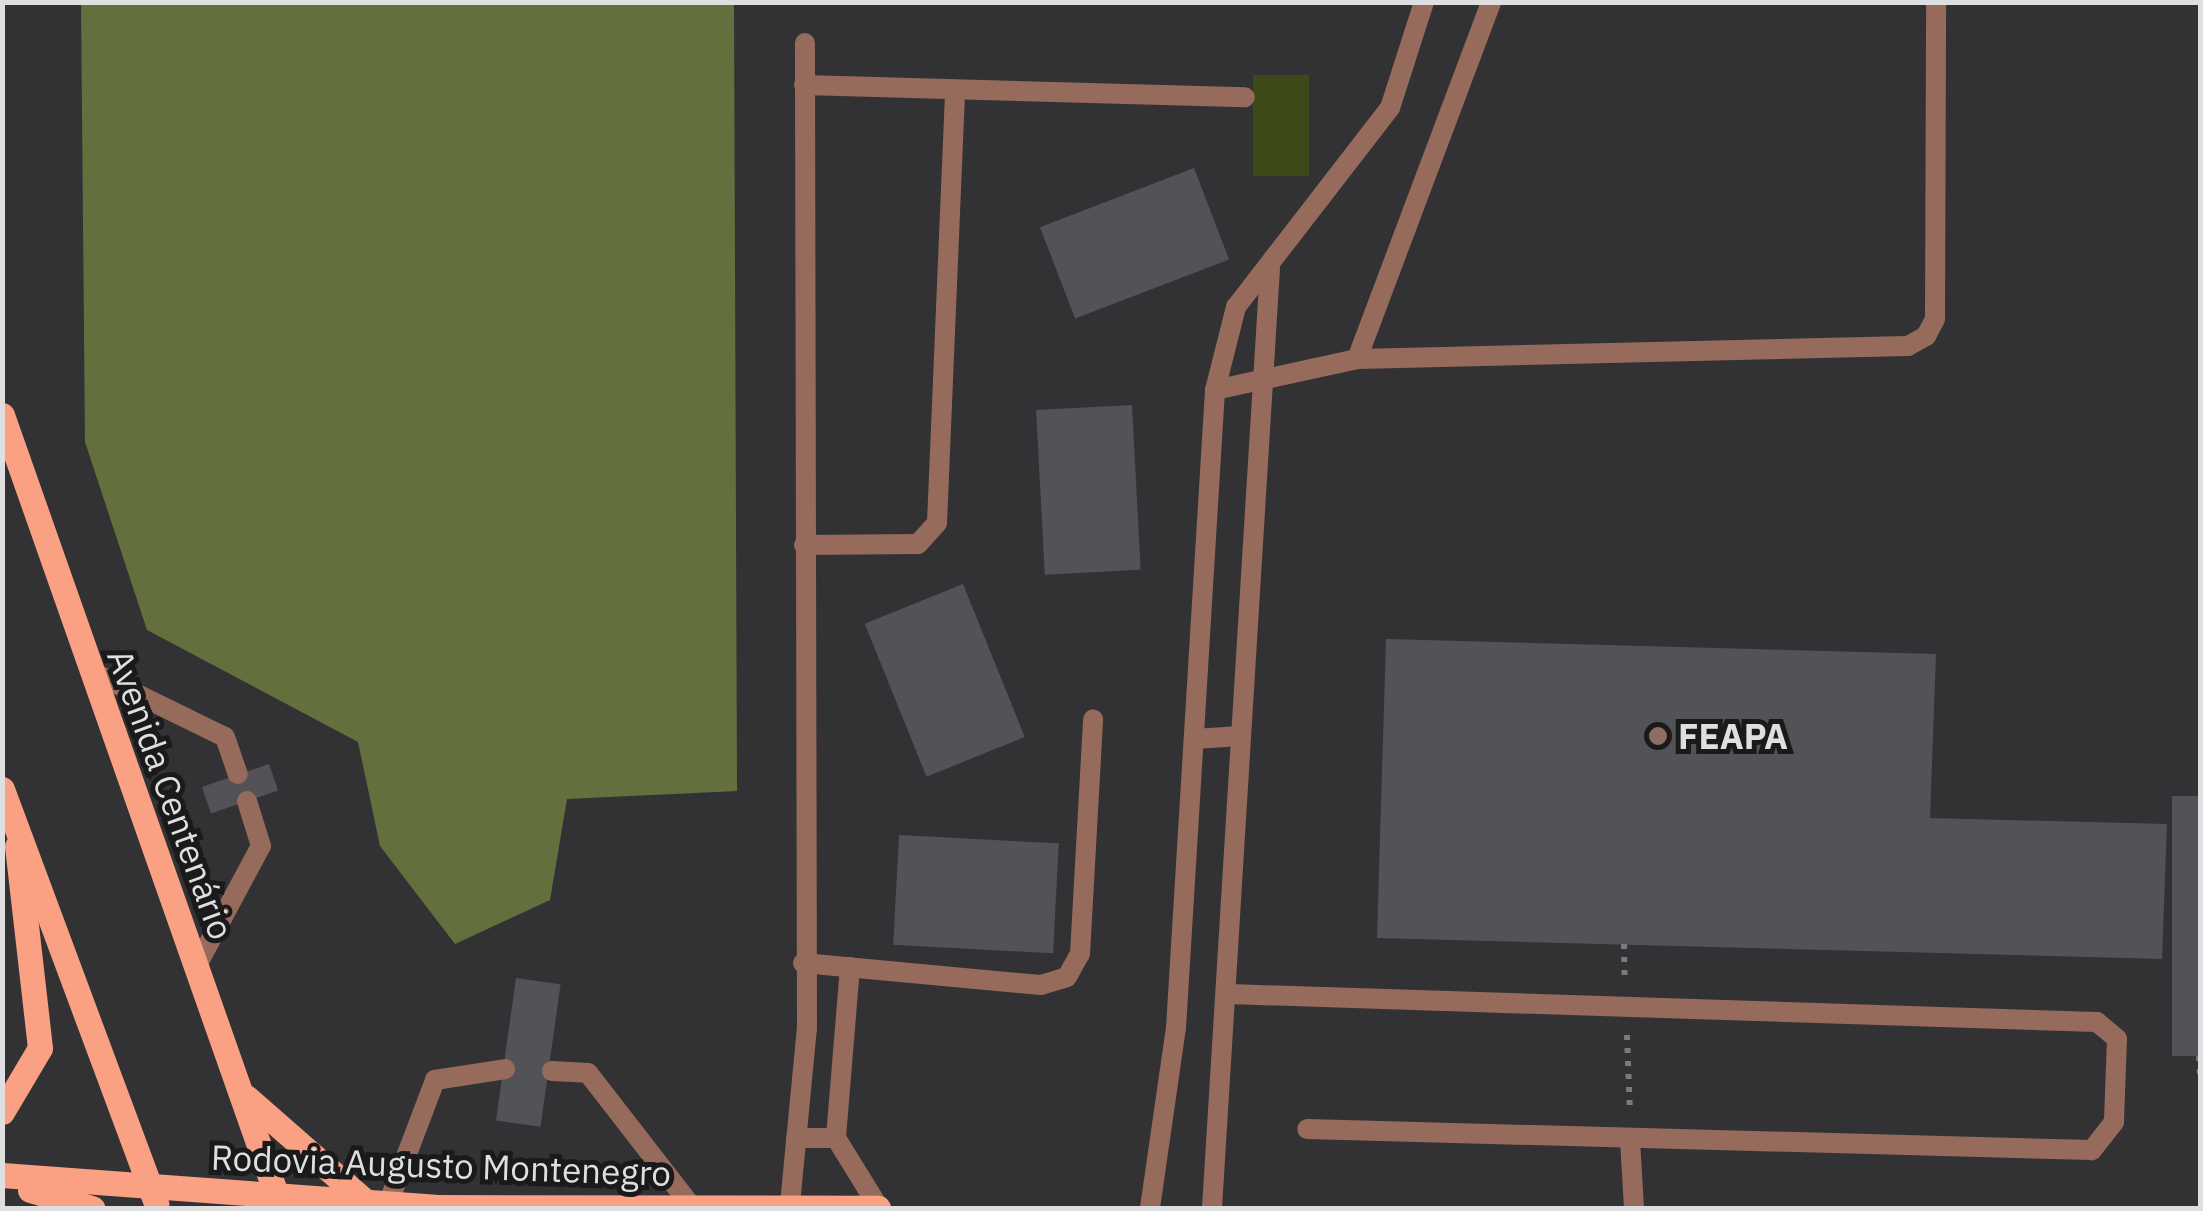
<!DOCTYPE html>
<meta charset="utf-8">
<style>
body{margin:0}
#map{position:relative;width:2203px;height:1211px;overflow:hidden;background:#323235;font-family:"IBM Plex Sans",sans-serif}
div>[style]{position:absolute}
.green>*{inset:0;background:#3e4918;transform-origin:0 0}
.forest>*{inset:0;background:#63703e}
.building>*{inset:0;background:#535256;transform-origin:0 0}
.path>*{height:6px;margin-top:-3px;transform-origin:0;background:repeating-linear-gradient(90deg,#7a7a7c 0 5px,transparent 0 13px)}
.lane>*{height:20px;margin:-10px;padding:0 10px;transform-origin:10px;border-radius:10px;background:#966b5c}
.street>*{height:20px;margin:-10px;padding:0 10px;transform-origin:10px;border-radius:10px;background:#966b5c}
.primary>*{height:25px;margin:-12.5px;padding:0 12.5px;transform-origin:12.5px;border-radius:12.5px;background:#f9a182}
.dots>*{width:28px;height:28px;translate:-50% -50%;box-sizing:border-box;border:5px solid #1a1a1b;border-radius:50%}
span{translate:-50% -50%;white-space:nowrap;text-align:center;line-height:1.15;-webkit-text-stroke:10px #1a1a1b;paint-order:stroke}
.poi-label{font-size:35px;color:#dfdfe1;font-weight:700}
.left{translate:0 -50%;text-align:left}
.street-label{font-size:35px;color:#dfdfe1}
.frame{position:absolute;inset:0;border:5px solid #dfdfe1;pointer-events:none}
</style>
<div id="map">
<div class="green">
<i style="left:1253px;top:75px;width:56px;height:101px"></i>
</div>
<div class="forest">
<i style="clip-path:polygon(81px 3px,734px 3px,737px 791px,567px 799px,550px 900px,455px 944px,380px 846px,358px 742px,147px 630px,85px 442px)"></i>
</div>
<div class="building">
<i style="left:1194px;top:168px;width:98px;height:165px;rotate:69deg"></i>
<i style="left:1132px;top:405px;width:165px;height:96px;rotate:87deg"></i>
<i style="left:963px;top:584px;width:165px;height:106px;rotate:68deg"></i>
<i style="clip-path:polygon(1386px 639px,1936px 654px,1930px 818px,2167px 824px,2162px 959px,1377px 938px)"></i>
<i style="left:269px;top:764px;width:28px;height:71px;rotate:71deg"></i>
<i style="left:2200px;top:796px;width:260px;height:28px;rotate:90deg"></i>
<i style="left:899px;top:835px;width:160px;height:110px;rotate:3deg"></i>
<i style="left:516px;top:978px;width:45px;height:144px;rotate:8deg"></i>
</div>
<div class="path">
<i style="left:1624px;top:944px;width:39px;rotate:89deg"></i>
<i style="left:1627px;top:1035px;width:78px;rotate:87.8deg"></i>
<i style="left:2199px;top:1056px;width:20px;rotate:87deg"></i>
</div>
<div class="lane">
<i style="left:90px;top:671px;width:150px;rotate:26.1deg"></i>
<i style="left:225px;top:737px;width:39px;rotate:71deg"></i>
<i style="left:1194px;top:739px;width:47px;rotate:-3.7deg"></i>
<i style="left:196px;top:967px;width:137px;rotate:-61.8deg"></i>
<i style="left:261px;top:846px;width:47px;rotate:-107.3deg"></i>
<i style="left:1228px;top:994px;width:869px;rotate:1.85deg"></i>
<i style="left:2097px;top:1022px;width:26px;rotate:40deg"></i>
<i style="left:2117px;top:1039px;width:83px;rotate:92.1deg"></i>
<i style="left:2114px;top:1122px;width:36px;rotate:128deg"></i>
<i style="left:2092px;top:1150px;width:785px;rotate:-178.47deg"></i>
<i style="left:552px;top:1071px;width:36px;rotate:3deg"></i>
<i style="left:588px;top:1073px;width:168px;rotate:52.2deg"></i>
<i style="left:1630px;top:1139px;width:69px;rotate:86.7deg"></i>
<i style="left:388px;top:1204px;width:133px;rotate:-69.2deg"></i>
<i style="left:435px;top:1080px;width:71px;rotate:-8.9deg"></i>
</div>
<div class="street">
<i style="left:804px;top:85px;width:441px;rotate:1.6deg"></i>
<i style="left:1357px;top:359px;width:381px;rotate:-69.4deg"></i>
<i style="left:1215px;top:390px;width:145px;rotate:-12.3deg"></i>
<i style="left:1357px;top:359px;width:551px;rotate:-1.35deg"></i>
<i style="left:1908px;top:346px;width:21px;rotate:-29deg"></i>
<i style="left:1926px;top:336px;width:19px;rotate:-62deg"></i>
<i style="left:1935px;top:319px;width:317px;rotate:-89.8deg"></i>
<i style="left:804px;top:545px;width:114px;rotate:-0.5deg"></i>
<i style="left:918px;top:544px;width:28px;rotate:-48deg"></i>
<i style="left:937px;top:523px;width:434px;rotate:-87.6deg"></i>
<i style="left:803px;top:963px;width:239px;rotate:5.3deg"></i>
<i style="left:1041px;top:985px;width:27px;rotate:-17deg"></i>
<i style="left:1067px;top:977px;width:26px;rotate:-61deg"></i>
<i style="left:1080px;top:954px;width:235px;rotate:-86.8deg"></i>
<i style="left:850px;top:967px;width:172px;rotate:94.7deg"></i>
<i style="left:836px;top:1138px;width:82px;rotate:58.4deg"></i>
<i style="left:796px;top:1138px;width:40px"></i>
<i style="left:790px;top:1204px;width:177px;rotate:-84.5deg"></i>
<i style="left:807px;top:1028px;width:985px;rotate:-90.12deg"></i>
<i style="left:1150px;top:1208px;width:182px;rotate:-81.8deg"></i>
<i style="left:1176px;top:1028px;width:639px;rotate:-86.5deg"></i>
<i style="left:1215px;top:390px;width:86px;rotate:-75.8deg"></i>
<i style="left:1236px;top:307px;width:252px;rotate:-52.3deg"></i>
<i style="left:1390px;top:108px;width:111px;rotate:-72.2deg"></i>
<i style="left:1212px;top:1208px;width:943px;rotate:-86.47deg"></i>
</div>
<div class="primary">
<i style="left:2px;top:415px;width:841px;rotate:70.62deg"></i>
<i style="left:2px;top:789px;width:443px;rotate:69.6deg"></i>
<i style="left:246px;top:1097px;width:159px;rotate:41.2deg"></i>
<i style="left:2px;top:1112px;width:74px;rotate:-59.3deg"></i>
<i style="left:40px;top:1048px;width:203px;rotate:-96.5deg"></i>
<i style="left:2px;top:1175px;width:434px;rotate:4.2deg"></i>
<i style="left:435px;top:1207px;width:443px;rotate:0.1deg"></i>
<i style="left:30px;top:1190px;width:65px;rotate:16.2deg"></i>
</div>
<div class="dots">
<i style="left:1658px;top:736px;background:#8d6e63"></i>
</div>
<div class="poi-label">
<span class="left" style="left:1678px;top:736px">FEAPA</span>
</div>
<div class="street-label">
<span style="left:171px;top:794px;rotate:70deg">Avenida Centenário</span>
<span style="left:441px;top:1165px;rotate:2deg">Rodovia Augusto Montenegro</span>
</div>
<div class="frame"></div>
</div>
